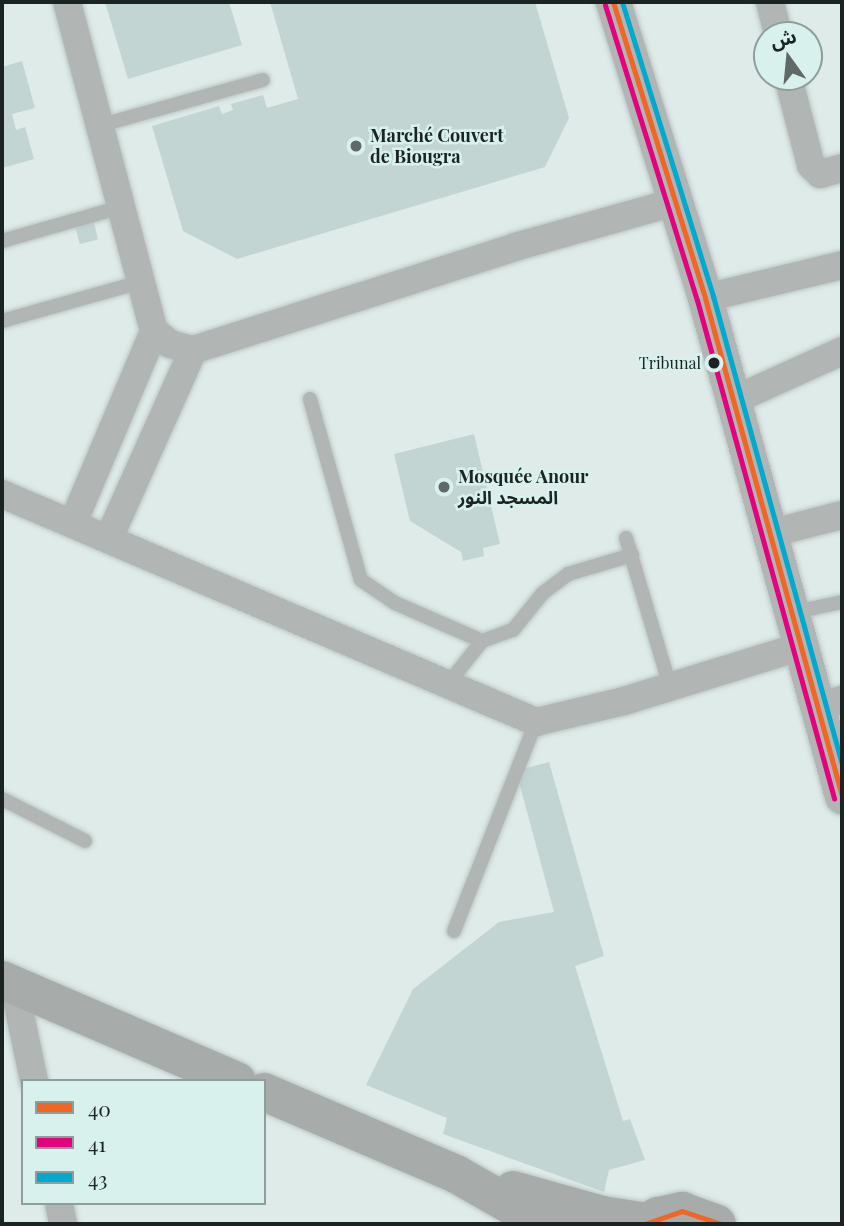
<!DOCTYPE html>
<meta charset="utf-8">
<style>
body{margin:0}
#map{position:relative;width:844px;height:1226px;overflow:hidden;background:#deebe9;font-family:"Playfair Display","Noto Sans Arabic",serif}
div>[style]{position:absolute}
.building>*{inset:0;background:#c2d5d2;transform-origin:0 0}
.roads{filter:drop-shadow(0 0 2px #bcc6c4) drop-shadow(0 0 2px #bcc6c4)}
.service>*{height:14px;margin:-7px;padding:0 7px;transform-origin:7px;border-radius:7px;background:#b1b6b5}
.minor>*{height:28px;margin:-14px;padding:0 14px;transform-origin:14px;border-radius:14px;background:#b1b6b5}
.tertiary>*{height:35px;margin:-17.5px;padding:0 17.5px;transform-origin:17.5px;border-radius:17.5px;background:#b1b6b5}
.secondary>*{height:38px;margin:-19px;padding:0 19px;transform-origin:19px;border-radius:19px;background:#a7acab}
.bus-1>*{height:5px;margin:-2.5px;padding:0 2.5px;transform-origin:2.5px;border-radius:2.5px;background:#f26522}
.bus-2>*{height:5px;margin:-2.5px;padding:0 2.5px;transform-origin:2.5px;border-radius:2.5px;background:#e5007d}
.bus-3>*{height:5px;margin:-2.5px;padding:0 2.5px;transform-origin:2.5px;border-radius:2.5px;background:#00a9ce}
.dots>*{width:19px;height:19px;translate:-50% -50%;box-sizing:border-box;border:4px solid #d8f1ed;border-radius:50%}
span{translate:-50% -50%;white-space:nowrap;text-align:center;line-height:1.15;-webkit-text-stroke:5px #d8f1ed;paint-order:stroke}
.bus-label{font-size:16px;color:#1b2422}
.right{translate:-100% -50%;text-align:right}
.poi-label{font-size:18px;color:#1b2422;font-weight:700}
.left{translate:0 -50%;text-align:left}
.frame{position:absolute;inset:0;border:4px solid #1b2422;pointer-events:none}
.legend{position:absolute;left:21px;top:1079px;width:245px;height:126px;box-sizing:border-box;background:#d8f1ed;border:2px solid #8c9f9c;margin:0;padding:9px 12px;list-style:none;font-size:21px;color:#1b2422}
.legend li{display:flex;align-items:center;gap:14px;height:35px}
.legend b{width:35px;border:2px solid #8c9f9c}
.north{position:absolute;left:753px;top:21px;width:70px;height:70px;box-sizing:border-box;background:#d8f1ed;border:2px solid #8c9f9c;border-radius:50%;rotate:345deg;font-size:19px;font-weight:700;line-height:28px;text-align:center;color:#1b2422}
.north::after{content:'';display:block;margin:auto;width:24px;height:32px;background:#5f6a68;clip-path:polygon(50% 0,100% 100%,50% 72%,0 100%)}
</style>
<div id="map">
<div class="building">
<i style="clip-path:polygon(105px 2px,229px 2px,242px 45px,128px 79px)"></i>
<i style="clip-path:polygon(270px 2px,535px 2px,569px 118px,545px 167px,237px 259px,183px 231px,152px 126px,219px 106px,222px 114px,233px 110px,231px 104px,263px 95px,267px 108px,298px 99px)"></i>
<i style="clip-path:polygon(22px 61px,35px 108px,12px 114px,16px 130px,25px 127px,34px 159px,2px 168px,2px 67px)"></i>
<i style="left:93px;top:219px;width:21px;height:19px;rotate:76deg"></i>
<i style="clip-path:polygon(474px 434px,500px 544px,483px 548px,484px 556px,463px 561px,461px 552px,410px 521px,394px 454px)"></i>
<i style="clip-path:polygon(549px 762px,604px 956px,575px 966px,623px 1121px,630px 1119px,645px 1160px,609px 1170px,604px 1192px,443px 1134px,447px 1118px,366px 1085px,413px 989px,499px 922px,554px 912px,516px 771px)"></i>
</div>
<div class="roads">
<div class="service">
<i style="left:98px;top:126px;width:171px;rotate:-15.6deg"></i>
<i style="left:2px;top:241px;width:124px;rotate:-15.9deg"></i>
<i style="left:2px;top:321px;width:144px;rotate:-15.7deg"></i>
<i style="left:310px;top:399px;width:188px;rotate:74.3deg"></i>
<i style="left:361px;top:580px;width:41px;rotate:34.1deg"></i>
<i style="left:395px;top:603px;width:95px;rotate:23.6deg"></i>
<i style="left:482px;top:641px;width:56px;rotate:128.5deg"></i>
<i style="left:626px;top:538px;width:155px;rotate:73.5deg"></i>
<i style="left:791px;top:613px;width:52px;rotate:-12.2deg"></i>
<i style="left:482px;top:641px;width:33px;rotate:-20deg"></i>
<i style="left:513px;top:630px;width:48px;rotate:-51deg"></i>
<i style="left:543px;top:593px;width:31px;rotate:-37deg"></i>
<i style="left:568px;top:574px;width:67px;rotate:-16.5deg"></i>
<i style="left:2px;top:799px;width:93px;rotate:26.8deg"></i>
<i style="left:454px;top:931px;width:225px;rotate:-68.6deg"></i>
</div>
<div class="minor">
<i style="left:67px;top:2px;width:340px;rotate:75.2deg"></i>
<i style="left:154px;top:331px;width:21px;rotate:39deg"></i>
<i style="left:170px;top:344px;width:24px;rotate:15deg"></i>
<i style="left:193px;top:350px;width:338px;rotate:-17.7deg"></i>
<i style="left:515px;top:247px;width:163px;rotate:-15.7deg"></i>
<i style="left:770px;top:2px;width:34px;rotate:76deg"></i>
<i style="left:788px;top:77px;width:91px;rotate:75.4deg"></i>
<i style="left:811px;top:165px;width:13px;rotate:45deg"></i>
<i style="left:820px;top:174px;width:23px;rotate:-15deg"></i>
<i style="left:705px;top:298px;width:141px;rotate:-13.5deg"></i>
<i style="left:732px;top:401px;width:121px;rotate:-24.4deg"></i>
<i style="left:2px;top:494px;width:581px;rotate:23.12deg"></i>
<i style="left:536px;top:722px;width:90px;rotate:-13.4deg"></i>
<i style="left:624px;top:701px;width:183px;rotate:-17.1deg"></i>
<i style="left:73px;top:523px;width:208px;rotate:-67.1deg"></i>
<i style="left:768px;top:534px;width:76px;rotate:-14.4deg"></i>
<i style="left:109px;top:538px;width:206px;rotate:-65.9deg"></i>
<i style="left:817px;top:707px;width:26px;rotate:-16deg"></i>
<i style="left:14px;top:986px;width:97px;rotate:78.1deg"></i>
<i style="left:59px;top:1203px;width:21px;rotate:79deg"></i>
</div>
<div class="tertiary">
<i style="left:613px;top:2px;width:310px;rotate:72.7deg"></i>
<i style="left:705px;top:298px;width:517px;rotate:74.62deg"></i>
</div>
<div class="secondary">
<i style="left:2px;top:980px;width:256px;rotate:23.3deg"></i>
<i style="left:264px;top:1092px;width:209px;rotate:23.1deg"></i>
<i style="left:456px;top:1174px;width:101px;rotate:29.6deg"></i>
<i style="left:513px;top:1190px;width:92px;rotate:15.7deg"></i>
<i style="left:602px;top:1215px;width:46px;rotate:8.8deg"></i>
<i style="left:644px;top:1224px;width:16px;rotate:-30deg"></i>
<i style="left:658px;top:1216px;width:25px;rotate:-12deg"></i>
<i style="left:682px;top:1211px;width:37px;rotate:20deg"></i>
</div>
</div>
<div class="bus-1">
<i style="left:613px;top:2px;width:310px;rotate:72.7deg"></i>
<i style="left:705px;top:298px;width:517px;rotate:74.62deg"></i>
<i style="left:644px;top:1224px;width:40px;rotate:-18.9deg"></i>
<i style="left:682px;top:1211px;width:41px;rotate:18.4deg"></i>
</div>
<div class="bus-2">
<i style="left:605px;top:5px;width:309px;rotate:72.7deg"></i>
<i style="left:697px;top:300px;width:517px;rotate:74.62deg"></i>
</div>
<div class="bus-3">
<i style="left:622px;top:2px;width:308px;rotate:72.8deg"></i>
<i style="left:713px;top:296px;width:485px;rotate:74.6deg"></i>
</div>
<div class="dots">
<i style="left:356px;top:146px;background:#5f6a68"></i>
<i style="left:714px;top:363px;background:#1b2422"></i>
<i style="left:444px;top:487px;background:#5f6a68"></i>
</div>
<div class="bus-label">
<span class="right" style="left:701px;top:363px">Tribunal</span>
</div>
<div class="poi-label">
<span class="left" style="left:370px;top:146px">Marché Couvert<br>de Biougra</span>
<span class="left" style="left:458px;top:487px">Mosquée Anour<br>المسجد النور</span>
</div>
<div class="frame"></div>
<ul class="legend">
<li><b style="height:9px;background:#f26522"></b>40</li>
<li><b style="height:9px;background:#e5007d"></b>41</li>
<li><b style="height:9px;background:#00a9ce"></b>43</li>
</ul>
<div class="north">ش</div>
</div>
